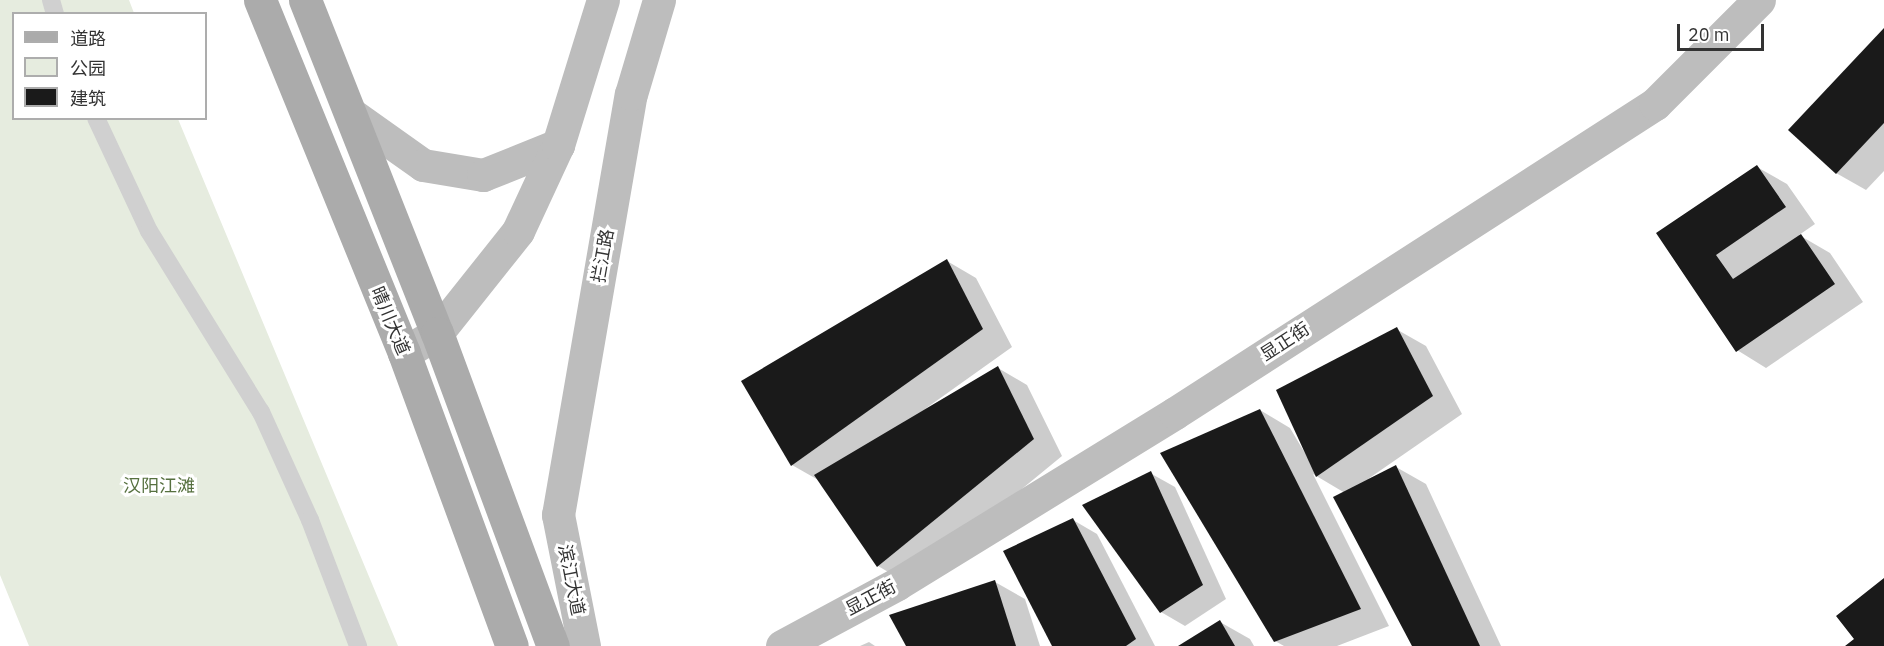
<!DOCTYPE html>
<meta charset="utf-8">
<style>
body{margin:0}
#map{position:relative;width:1884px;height:646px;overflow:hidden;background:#fff;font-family:"IBM Plex Sans","Noto Sans SC",sans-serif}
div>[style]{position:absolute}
.green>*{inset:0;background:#e6ecdf}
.shadow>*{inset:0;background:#0003}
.building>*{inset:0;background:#1a1a1a}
.lane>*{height:18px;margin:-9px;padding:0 9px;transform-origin:9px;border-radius:9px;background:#d0d0d0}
.secondary>*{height:33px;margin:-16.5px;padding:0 16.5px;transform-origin:16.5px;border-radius:16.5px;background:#bdbdbd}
.primary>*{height:33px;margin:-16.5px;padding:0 16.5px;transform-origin:16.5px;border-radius:16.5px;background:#ababab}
span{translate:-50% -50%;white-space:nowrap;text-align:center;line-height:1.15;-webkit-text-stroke:6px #fff;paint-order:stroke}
.street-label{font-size:18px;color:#333}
.park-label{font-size:18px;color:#56703f}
.legend{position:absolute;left:12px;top:12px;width:195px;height:108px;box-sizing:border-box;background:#fff;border:2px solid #adadad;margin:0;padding:8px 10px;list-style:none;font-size:18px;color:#333}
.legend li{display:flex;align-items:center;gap:12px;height:30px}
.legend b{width:30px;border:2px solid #adadad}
.scale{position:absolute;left:1677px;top:24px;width:87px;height:27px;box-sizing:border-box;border:3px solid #333;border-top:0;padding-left:8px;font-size:18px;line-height:21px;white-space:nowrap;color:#333;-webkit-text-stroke:4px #fff;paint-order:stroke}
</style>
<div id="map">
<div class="green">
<i style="clip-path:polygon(0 0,129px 0,134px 13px,14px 14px,14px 118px,178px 119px,398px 646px,29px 646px,0 575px)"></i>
</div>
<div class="shadow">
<i style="clip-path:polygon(1884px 30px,1884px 171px,1866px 190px,1836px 173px)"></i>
<i style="clip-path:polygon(1757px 167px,1787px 184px,1815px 224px,1799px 235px,1830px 253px,1863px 302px,1766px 368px,1737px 350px,1658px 234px)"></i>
<i style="clip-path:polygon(947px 261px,976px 278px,1012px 347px,925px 409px,998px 368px,1027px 385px,1062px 456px,907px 583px,878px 566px,820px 481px,792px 465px)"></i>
<i style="clip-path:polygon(1396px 329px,1426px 346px,1462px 414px,1368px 479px,1396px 467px,1426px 484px,1501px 646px,1414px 646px,1345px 493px,1313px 474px,1389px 626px,1337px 646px,1284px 646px,1275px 641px,1260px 410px,1290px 428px,1312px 465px)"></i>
<i style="clip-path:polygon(1150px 473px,1175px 487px,1226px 599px,1185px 626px,1161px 612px)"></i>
<i style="clip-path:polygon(1073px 520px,1097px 534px,1155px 646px,1054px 646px)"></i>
<i style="clip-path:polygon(995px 582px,1025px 599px,1040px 646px,908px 646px)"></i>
<i style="clip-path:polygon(1220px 622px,1250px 639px,1254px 646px,1181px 646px)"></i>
<i style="clip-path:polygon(869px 642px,875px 646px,860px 646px)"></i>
</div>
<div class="building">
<i style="clip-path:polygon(1884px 28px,1884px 123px,1836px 174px,1788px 130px)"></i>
<i style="clip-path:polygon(1757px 165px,1786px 207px,1716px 255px,1733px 279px,1801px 234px,1835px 284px,1736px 352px,1656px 233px)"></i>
<i style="clip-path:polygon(947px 259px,983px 329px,791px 466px,741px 381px)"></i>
<i style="clip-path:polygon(1397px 327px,1433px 396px,1316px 477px,1276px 390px)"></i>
<i style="clip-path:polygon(998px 366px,1034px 439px,877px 567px,814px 475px)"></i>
<i style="clip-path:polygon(1260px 409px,1361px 609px,1274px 642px,1160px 453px)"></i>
<i style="clip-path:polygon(1396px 465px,1480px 646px,1412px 646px,1333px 497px)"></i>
<i style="clip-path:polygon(1151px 471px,1203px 585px,1160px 613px,1082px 505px)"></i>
<i style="clip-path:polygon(1073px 518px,1136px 639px,1126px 646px,1052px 646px,1003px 551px)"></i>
<i style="clip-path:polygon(1884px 578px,1884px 646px,1845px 646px,1854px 639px,1836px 616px)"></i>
<i style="clip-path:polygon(995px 580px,1016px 646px,906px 646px,889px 615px)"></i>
<i style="clip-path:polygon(1220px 620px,1235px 646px,1178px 646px)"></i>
</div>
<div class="lane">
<i style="left:51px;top:0;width:15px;rotate:74deg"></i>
<i style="left:96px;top:118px;width:125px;rotate:64.9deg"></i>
<i style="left:149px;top:231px;width:213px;rotate:58.3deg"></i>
<i style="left:261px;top:412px;width:119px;rotate:65.6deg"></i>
<i style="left:310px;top:520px;width:135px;rotate:69.1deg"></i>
</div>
<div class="secondary">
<i style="left:351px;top:114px;width:88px;rotate:35.3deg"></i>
<i style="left:423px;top:165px;width:61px;rotate:9.5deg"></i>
<i style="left:483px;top:175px;width:81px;rotate:-21.8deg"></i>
<i style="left:404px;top:353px;width:39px;rotate:-31deg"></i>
<i style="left:437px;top:333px;width:130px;rotate:-51.5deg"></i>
<i style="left:518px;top:231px;width:95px;rotate:-65.1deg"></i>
<i style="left:558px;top:145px;width:152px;rotate:-72.8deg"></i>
<i style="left:584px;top:646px;width:134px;rotate:-101.2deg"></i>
<i style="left:558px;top:515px;width:427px;rotate:-80.2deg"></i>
<i style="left:631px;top:94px;width:98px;rotate:-73.4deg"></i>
<i style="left:782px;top:646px;width:131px;rotate:-28.3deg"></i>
<i style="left:897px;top:584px;width:326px;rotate:-31.6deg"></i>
<i style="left:1175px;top:413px;width:571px;rotate:-32.77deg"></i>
<i style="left:1655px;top:104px;width:147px;rotate:-45deg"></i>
</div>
<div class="primary">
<i style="left:260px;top:0;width:381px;rotate:67.8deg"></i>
<i style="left:404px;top:353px;width:312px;rotate:69.8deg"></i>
<i style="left:305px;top:0;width:358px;rotate:68.4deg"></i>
<i style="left:437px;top:333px;width:334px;rotate:69.7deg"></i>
</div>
<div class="street-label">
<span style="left:603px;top:256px;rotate:-80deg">拦江路</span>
<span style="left:390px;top:321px;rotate:67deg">晴川大道</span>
<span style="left:1285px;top:342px;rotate:-33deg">显正街</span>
<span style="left:571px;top:580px;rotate:79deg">滨江大道</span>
<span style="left:871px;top:598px;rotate:-28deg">显正街</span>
</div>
<div class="park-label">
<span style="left:159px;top:486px">汉阳江滩</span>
</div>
<ul class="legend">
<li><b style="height:8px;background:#ababab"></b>道路</li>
<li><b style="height:16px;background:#e6ecdf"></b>公园</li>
<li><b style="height:16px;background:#1a1a1a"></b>建筑</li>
</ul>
<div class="scale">20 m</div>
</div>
